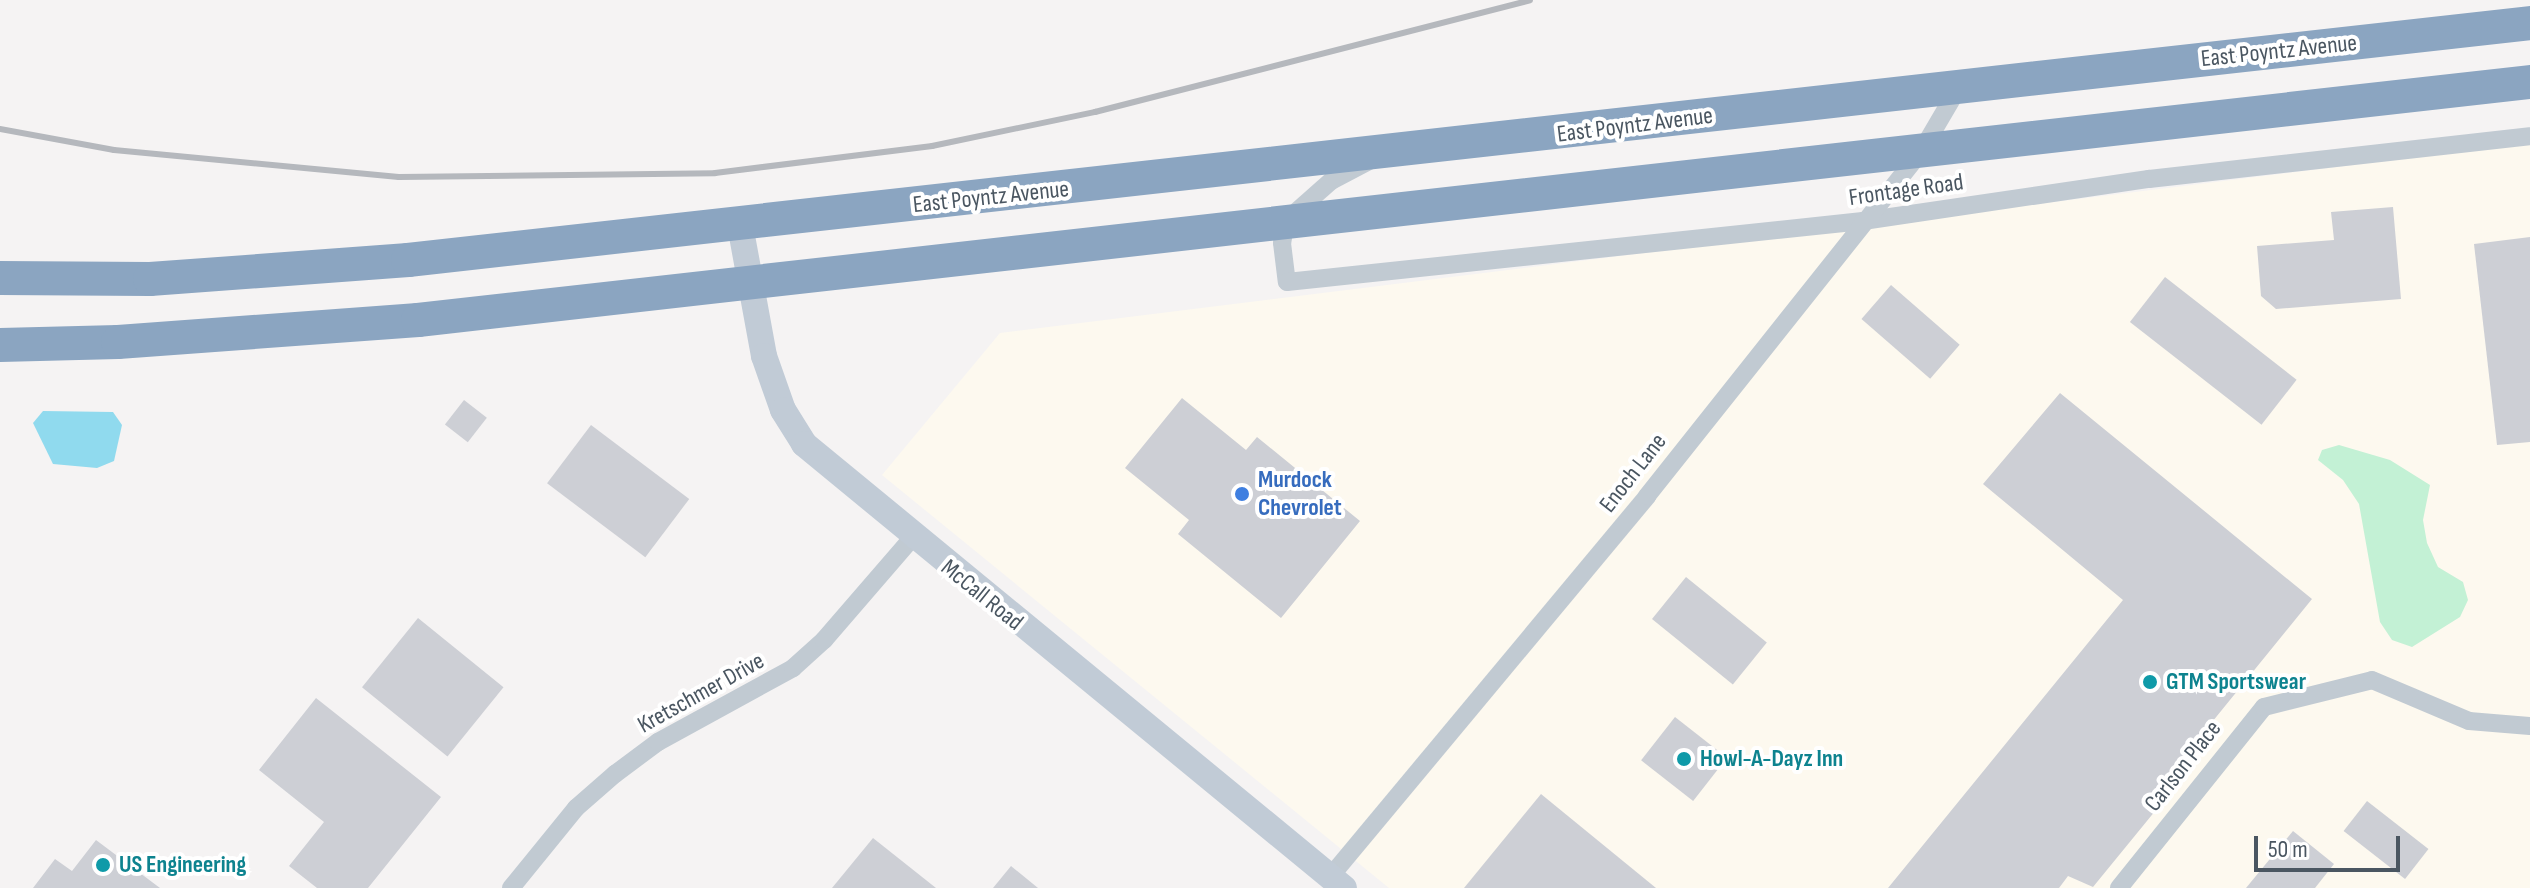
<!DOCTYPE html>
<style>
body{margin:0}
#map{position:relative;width:2530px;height:888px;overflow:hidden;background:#f5f3f3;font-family:"Sofia Sans Condensed",sans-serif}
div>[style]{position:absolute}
.commercial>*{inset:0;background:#fdf9ef}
.green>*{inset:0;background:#c3f1d5}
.water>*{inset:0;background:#90daee}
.building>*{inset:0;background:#cdcfd5;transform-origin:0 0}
.street>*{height:18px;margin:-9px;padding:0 9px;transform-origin:9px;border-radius:9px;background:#c1cad2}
.secondary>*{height:26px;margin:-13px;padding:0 13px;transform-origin:13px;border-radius:13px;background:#c1cbd6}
.highway>*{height:34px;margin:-17px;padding:0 17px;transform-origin:17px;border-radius:17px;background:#8ba5c1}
.rail>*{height:6px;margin:-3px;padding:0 3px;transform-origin:3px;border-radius:3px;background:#b5b8bd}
.dots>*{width:22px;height:22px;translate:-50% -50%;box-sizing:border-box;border:4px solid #fff;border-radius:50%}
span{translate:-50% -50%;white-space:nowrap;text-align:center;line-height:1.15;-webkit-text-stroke:8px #fff;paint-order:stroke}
.street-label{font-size:24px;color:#4a5661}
.shop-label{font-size:24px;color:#366cbe;font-weight:700}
.left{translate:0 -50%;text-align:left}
.culture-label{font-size:24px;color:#0d838f;font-weight:700}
.scale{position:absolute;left:2254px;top:836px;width:146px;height:36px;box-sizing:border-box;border:4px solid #4a5661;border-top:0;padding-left:10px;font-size:24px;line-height:28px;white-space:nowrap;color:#4a5661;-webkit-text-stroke:6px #fff;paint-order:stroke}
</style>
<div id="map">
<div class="commercial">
<i style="clip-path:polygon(2530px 143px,2530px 888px,1389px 888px,882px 475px,1000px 333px)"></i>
</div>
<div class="green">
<i style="clip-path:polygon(2339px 445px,2390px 460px,2430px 485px,2423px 520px,2427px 543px,2438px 567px,2463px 582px,2468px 600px,2460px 617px,2412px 647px,2392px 640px,2380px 622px,2359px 504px,2343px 480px,2318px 460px,2322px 450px)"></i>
</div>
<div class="water">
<i style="clip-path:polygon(43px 411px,113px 412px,122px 425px,114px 461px,97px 468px,53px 464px,33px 423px)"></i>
</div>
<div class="building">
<i style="clip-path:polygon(2393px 207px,2401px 299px,2276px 309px,2261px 296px,2257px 246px,2334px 240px,2331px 212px)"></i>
<i style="clip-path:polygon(2530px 237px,2530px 442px,2497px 445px,2474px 244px)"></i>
<i style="left:2165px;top:277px;width:167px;height:57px;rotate:38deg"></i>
<i style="left:1891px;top:285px;width:91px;height:45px;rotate:41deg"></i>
<i style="clip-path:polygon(2060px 393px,2312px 599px,2178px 764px,2187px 772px,2093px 887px,2068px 876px,2059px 888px,1888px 888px,2123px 600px,1983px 484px)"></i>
<i style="clip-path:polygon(1182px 398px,1246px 450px,1257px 437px,1360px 521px,1281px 618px,1178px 534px,1189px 520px,1125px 468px)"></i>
<i style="left:464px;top:400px;width:29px;height:31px;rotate:38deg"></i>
<i style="left:591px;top:425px;width:123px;height:73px;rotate:37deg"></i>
<i style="left:1686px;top:577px;width:104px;height:54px;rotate:39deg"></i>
<i style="left:418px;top:618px;width:110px;height:89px;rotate:39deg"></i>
<i style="clip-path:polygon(316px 698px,441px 797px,368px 888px,317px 888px,289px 866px,324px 822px,259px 770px)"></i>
<i style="left:1675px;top:717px;width:66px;height:55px;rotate:38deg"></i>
<i style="clip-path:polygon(1541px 794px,1656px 888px,1464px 888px)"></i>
<i style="left:2367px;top:801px;width:78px;height:38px;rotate:38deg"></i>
<i style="clip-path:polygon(2293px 831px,2334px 864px,2315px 888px,2246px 888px)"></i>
<i style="clip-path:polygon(873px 838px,936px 888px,832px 888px)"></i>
<i style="clip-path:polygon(96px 840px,160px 888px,33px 888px,55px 859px,72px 871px)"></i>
<i style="clip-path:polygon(1011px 866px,1038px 888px,993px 888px)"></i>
</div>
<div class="street">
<i style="left:1369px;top:161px;width:43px;rotate:152.2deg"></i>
<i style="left:1331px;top:181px;width:60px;rotate:138.4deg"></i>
<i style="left:1286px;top:221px;width:22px;rotate:100deg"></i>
<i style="left:1282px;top:243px;width:39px;rotate:83deg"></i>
<i style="left:1287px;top:282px;width:579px;rotate:-6.05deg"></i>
<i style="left:1863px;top:221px;width:289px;rotate:-8.4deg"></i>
<i style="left:2149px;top:179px;width:383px;rotate:-6.4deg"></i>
<i style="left:1330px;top:877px;width:496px;rotate:-50.2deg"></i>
<i style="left:1647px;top:496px;width:442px;rotate:-51.5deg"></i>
<i style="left:1922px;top:150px;width:73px;rotate:-59.6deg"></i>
<i style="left:511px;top:888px;width:103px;rotate:-50.9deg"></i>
<i style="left:576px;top:808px;width:52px;rotate:-41.1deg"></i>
<i style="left:615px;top:774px;width:54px;rotate:-36.7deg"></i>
<i style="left:658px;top:742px;width:154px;rotate:-28.7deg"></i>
<i style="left:793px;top:668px;width:42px;rotate:-42.1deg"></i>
<i style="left:824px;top:640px;width:135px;rotate:-49.2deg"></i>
<i style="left:2119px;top:888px;width:232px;rotate:-51.3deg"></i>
<i style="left:2264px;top:707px;width:111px;rotate:-14deg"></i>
<i style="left:2372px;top:680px;width:105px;rotate:22.9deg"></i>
<i style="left:2469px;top:721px;width:61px;rotate:4.7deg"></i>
</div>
<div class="secondary">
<i style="left:740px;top:225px;width:133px;rotate:79.6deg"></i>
<i style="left:764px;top:356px;width:57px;rotate:70.6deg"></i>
<i style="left:783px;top:410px;width:40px;rotate:58deg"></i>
<i style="left:804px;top:444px;width:699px;rotate:39.43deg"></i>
</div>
<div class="highway">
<i style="left:0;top:278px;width:150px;rotate:0.4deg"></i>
<i style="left:150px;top:279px;width:259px;rotate:-4.2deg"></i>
<i style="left:408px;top:260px;width:2135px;rotate:-6.37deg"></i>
<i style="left:0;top:345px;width:118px;rotate:-1.5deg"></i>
<i style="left:118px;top:342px;width:301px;rotate:-4.2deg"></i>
<i style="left:418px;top:320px;width:2125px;rotate:-6.43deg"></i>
</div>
<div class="rail">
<i style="left:0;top:129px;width:116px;rotate:10.4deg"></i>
<i style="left:114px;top:150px;width:286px;rotate:5.4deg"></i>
<i style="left:399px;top:177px;width:316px;rotate:-0.7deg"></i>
<i style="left:715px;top:173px;width:219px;rotate:-7.1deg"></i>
<i style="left:932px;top:146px;width:167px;rotate:-11.8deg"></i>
<i style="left:1095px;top:112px;width:449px;rotate:-14.4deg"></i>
</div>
<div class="dots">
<i style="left:1242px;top:494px;background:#3f7fe0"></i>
<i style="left:2150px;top:682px;background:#0f9aa8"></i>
<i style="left:1684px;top:759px;background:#0f9aa8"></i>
<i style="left:103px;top:865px;background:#0f9aa8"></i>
</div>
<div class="street-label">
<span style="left:2279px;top:51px;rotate:-6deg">East Poyntz Avenue</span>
<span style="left:1635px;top:125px;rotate:-7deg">East Poyntz Avenue</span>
<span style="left:1906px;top:190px;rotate:-8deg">Frontage Road</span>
<span style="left:991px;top:197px;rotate:-6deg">East Poyntz Avenue</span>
<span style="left:1633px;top:473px;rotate:-52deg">Enoch Lane</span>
<span style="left:982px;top:595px;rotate:39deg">McCall Road</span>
<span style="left:701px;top:693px;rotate:-29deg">Kretschmer Drive</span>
<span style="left:2183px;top:766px;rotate:-52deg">Carlson Place</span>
</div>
<div class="shop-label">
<span class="left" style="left:1258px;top:494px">Murdock<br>Chevrolet</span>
</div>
<div class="culture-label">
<span class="left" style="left:2166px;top:682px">GTM Sportswear</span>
<span class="left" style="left:1700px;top:759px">Howl-A-Dayz Inn</span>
<span class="left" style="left:119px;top:865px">US Engineering</span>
</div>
<div class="scale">50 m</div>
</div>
